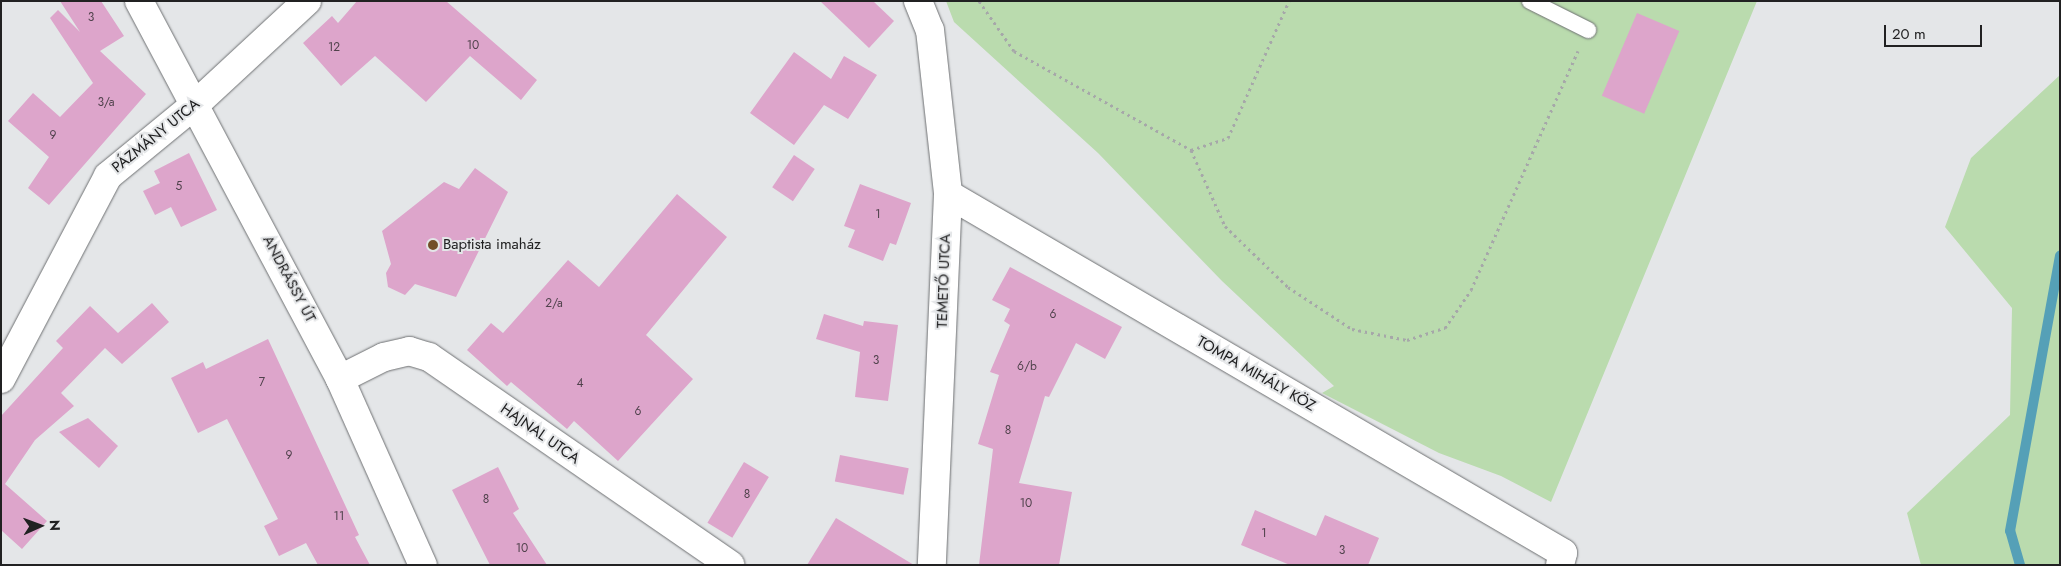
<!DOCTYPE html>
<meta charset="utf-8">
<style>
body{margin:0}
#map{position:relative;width:2061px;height:566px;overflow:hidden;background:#e4e6e8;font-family:Jost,sans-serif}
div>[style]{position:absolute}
.green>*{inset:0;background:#badbae}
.stream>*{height:10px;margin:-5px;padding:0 5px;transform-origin:5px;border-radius:5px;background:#55a0b7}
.building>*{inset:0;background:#dda5cb;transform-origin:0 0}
.path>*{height:3px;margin-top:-1.5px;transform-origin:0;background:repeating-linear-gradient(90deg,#a6a7a9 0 2.5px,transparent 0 6.5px)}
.roads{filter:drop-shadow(0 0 1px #6e7072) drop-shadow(0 0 1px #6e7072)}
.lane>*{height:16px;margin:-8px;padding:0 8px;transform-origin:8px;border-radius:8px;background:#fff}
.street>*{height:28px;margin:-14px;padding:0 14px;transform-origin:14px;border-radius:14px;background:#fff}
.secondary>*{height:28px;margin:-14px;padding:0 14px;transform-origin:14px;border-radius:14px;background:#fff}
.dots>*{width:14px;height:14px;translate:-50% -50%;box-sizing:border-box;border:2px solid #e4e6e8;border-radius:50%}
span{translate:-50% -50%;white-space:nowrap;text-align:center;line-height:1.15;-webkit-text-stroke:4px #e4e6e8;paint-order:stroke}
.number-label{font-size:12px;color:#50424c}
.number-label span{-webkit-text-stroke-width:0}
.street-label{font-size:15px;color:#212122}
.poi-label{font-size:15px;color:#212122}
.left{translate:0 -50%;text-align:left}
.frame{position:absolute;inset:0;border:2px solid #212122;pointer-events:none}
.north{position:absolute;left:15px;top:501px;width:50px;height:50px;-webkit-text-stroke:4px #e4e6e8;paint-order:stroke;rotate:88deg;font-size:14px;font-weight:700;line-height:20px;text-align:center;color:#212122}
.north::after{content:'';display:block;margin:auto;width:18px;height:22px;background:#212122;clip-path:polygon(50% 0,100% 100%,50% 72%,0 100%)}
.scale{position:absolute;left:1884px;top:25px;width:98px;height:22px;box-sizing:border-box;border:2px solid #212122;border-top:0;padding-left:6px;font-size:15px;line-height:18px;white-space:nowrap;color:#212122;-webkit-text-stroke:4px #e4e6e8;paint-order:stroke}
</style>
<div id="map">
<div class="green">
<i style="clip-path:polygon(946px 1px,1757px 1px,1551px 502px,1501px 476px,1439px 453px,1322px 393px,1334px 386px,1222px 281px,1098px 153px,954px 22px)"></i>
<i style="clip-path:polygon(2060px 75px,2060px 565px,1921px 565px,1907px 513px,2010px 415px,2012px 308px,1945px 227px,1971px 158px)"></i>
</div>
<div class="stream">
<i style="left:2020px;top:565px;width:35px;rotate:-106deg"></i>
<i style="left:2010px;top:531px;width:280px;rotate:-79.7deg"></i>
</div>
<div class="building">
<i style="clip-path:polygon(60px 1px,101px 1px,124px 36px,100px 51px,146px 94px,49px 205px,28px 188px,49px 157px,8px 121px,33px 93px,60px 117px,93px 83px,50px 18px,58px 10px,80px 32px)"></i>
<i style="clip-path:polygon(357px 1px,446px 1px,537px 80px,521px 100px,470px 56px,426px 102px,375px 56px,341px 86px,303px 43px,332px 16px,338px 23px)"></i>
<i style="clip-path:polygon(820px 1px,873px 1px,894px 21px,869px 48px)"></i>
<i style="left:1637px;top:13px;width:46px;height:90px;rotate:23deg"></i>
<i style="clip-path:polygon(794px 52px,831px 79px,844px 56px,877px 75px,848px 119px,824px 105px,794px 145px,750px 113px)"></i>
<i style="clip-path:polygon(189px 153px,217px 210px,181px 227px,171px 207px,155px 215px,143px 191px,160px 183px,154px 171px)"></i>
<i style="left:794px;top:155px;width:25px;height:39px;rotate:34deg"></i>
<i style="clip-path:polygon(475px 168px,508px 192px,456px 297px,415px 284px,405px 295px,388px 287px,386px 273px,391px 264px,382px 231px,444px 182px,459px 189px)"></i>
<i style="clip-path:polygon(860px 184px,911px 203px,896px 245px,890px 243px,883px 261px,848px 247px,855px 230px,844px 226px)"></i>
<i style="clip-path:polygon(677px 194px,727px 237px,646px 335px,693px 379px,618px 461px,574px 421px,567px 429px,511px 382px,507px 386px,467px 350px,491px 323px,503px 333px,568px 260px,599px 287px)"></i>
<i style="clip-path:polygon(1010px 267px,1122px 327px,1105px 359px,1076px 343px,1049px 397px,1045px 396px,1019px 483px,1072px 492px,1059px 565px,979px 565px,993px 449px,978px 444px,999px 375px,990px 372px,1010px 325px,1004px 321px,1010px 309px,992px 300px)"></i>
<i style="clip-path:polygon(152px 303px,169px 322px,122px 364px,105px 348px,61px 393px,74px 406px,35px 440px,5px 484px,47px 521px,22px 549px,1px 530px,1px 416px,63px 348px,56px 341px,90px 306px,118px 333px)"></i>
<i style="clip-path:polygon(824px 314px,863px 326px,864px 321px,898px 325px,888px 401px,855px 397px,860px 352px,816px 339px)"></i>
<i style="clip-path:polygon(268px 339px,359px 535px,355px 537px,370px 565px,318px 565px,306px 543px,279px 556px,264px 526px,278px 519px,227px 419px,198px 433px,171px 378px,203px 362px,206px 369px)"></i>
<i style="clip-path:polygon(88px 418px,118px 446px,99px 468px,59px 432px)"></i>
<i style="left:840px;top:455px;width:70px;height:27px;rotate:11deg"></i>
<i style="left:744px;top:462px;width:29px;height:71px;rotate:31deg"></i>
<i style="clip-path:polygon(498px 467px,519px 509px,513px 513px,547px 565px,490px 565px,452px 490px)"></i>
<i style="clip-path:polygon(1255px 510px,1316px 536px,1325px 515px,1379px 538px,1368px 565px,1290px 565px,1241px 545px)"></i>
<i style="clip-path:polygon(836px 518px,914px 565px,807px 565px)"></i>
</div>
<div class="path">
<i style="left:979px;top:1px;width:61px;rotate:55deg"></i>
<i style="left:1014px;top:51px;width:203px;rotate:29.2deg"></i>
<i style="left:1191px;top:150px;width:39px;rotate:-18deg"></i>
<i style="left:1228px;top:138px;width:150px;rotate:-66deg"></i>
<i style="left:1191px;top:150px;width:83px;rotate:65.9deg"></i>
<i style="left:1225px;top:226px;width:88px;rotate:44.1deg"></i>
<i style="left:1288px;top:287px;width:77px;rotate:33.3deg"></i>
<i style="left:1352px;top:329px;width:56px;rotate:11.3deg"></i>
<i style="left:1407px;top:340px;width:40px;rotate:-18deg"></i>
<i style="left:1445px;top:328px;width:46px;rotate:-55.6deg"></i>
<i style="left:1471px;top:290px;width:262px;rotate:-65.9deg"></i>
</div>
<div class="roads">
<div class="lane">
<i style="left:1530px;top:1px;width:65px;rotate:26.6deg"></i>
</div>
<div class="street">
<i style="left:918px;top:1px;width:31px;rotate:68deg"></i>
<i style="left:930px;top:30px;width:165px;rotate:83.7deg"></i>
<i style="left:948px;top:194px;width:371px;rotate:92.5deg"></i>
<i style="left:948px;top:194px;width:712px;rotate:30.27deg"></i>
<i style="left:1563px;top:553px;width:12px;rotate:104deg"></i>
<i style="left:1px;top:379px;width:229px;rotate:-62.2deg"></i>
<i style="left:108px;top:176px;width:115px;rotate:-39.4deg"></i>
<i style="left:197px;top:103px;width:150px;rotate:-42.8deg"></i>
<i style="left:340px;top:379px;width:49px;rotate:-26.6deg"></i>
<i style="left:384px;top:357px;width:26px;rotate:-13deg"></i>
<i style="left:409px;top:351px;width:21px;rotate:17deg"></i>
<i style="left:429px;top:357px;width:366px;rotate:34.6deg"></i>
</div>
<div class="secondary">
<i style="left:139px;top:1px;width:428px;rotate:62deg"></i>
<i style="left:340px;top:379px;width:204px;rotate:66deg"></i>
</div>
</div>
<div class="dots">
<i style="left:433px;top:245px;background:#734f29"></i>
</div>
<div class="number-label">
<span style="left:91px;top:18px">3</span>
<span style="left:473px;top:46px">10</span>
<span style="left:334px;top:48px">12</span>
<span style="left:106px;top:103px">3/a</span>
<span style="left:53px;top:136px">9</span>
<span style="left:179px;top:187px">5</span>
<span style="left:878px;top:215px">1</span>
<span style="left:554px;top:304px">2/a</span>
<span style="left:1053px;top:315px">6</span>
<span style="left:876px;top:361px">3</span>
<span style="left:1027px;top:367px">6/b</span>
<span style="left:262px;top:383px">7</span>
<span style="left:580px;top:384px">4</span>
<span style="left:638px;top:412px">6</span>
<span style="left:1008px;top:431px">8</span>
<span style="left:289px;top:456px">9</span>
<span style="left:747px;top:495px">8</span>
<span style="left:486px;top:500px">8</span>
<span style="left:1026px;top:504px">10</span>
<span style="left:339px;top:517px">11</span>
<span style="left:1264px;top:534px">1</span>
<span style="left:522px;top:549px">10</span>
<span style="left:1342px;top:551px">3</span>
</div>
<div class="street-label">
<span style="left:156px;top:136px;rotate:-39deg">PÁZMÁNY UTCA</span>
<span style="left:289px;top:279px;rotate:62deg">ANDRÁSSY ÚT</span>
<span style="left:944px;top:281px;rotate:-88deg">TEMETŐ UTCA</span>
<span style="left:1256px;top:374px;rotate:30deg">TOMPA MIHÁLY KÖZ</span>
<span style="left:540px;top:434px;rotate:35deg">HAJNAL UTCA</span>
</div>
<div class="poi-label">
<span class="left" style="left:443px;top:245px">Baptista imaház</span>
</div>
<div class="frame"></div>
<div class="north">N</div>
<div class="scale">20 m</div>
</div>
